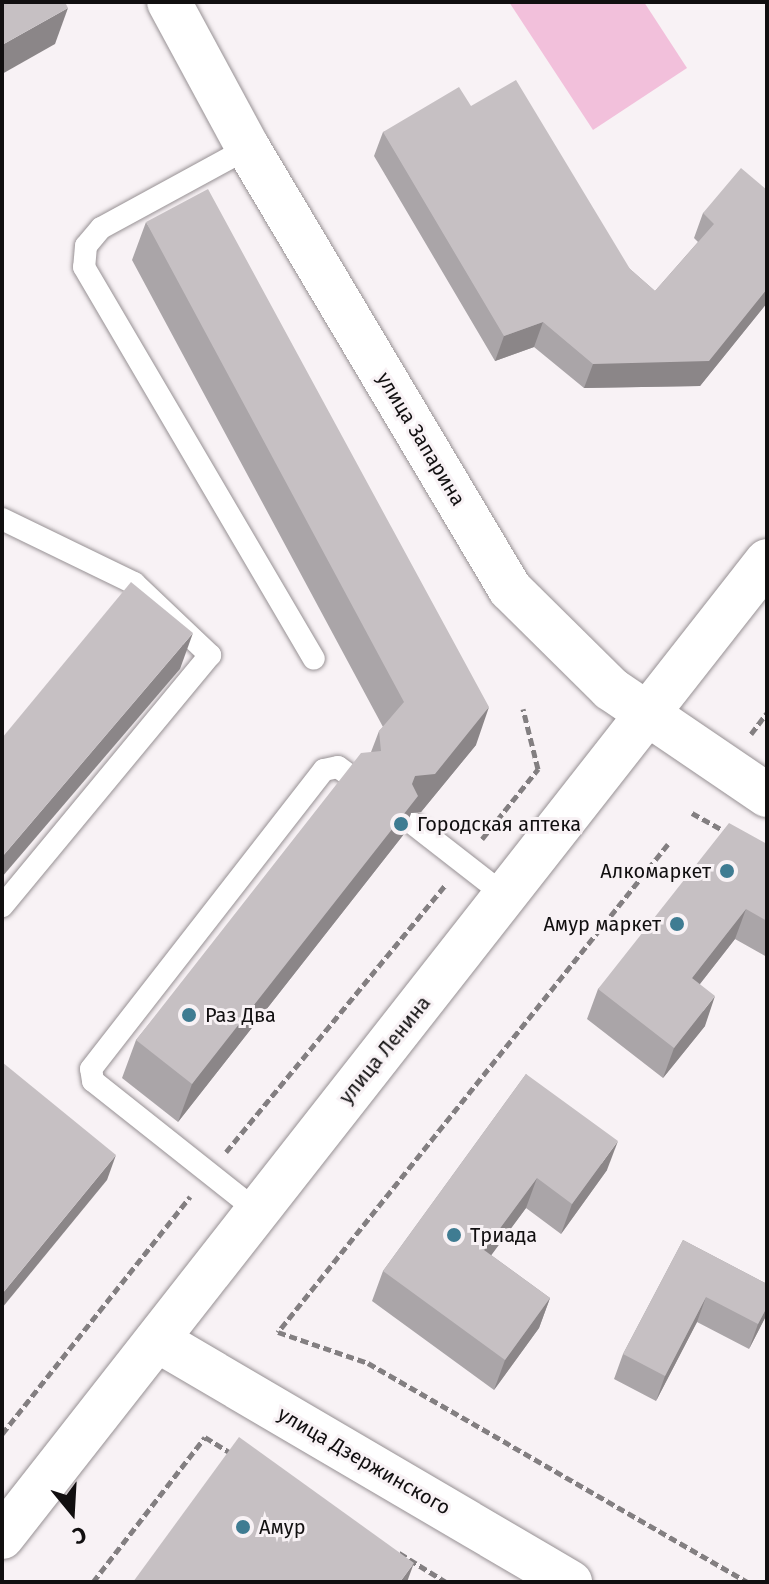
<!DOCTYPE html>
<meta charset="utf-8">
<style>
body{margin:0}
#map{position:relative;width:769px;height:1584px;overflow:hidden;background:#f8f2f5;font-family:"Fira Sans",sans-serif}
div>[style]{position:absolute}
.green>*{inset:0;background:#f2c0db}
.path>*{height:5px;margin-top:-2.5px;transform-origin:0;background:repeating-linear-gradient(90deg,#837f81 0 8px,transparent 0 12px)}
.roads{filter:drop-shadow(0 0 2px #979194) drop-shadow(0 0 2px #979194)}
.lane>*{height:22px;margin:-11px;padding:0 11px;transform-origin:11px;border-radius:11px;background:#fff}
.secondary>*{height:44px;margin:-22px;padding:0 22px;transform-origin:22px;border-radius:22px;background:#fff}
.primary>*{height:44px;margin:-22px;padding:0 22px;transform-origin:22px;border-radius:22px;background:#fff}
.wall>*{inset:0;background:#aaa5a8}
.shaded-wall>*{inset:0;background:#8b8688}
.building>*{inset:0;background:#c6c0c3}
.dots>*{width:22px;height:22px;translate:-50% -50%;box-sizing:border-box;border:4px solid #f8f2f5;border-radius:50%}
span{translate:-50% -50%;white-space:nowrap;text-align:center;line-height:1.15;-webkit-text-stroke:6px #f8f2f5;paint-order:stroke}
.street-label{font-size:20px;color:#110f10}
.poi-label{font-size:20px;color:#110f10}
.left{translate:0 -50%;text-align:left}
.right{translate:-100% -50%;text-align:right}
.frame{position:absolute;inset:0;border:4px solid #110f10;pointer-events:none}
.north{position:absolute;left:32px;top:1472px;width:80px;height:80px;-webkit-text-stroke:6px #f8f2f5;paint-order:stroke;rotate:162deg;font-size:22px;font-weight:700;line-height:32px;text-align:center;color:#110f10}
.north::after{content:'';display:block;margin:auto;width:28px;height:36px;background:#110f10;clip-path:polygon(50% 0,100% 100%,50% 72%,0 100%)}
</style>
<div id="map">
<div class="green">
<i style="clip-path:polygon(509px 2px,644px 2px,687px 68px,593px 130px)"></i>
</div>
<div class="path">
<i style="left:751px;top:734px;width:26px;rotate:-53deg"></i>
<i style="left:692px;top:813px;width:41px;rotate:29.1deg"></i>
<i style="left:482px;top:839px;width:90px;rotate:-51.3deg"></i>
<i style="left:538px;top:769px;width:62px;rotate:-104deg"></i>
<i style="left:668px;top:844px;width:625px;rotate:128.63deg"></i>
<i style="left:278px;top:1332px;width:95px;rotate:19deg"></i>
<i style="left:368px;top:1363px;width:438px;rotate:30deg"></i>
<i style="left:226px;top:1152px;width:347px;rotate:-50.6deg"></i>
<i style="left:2px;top:1434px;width:303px;rotate:-51.6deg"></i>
<i style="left:399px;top:1553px;width:55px;rotate:31.7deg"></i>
<i style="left:93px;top:1582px;width:183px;rotate:-52.3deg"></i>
<i style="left:205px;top:1437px;width:32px;rotate:32deg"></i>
</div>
<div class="roads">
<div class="lane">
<i style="left:248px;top:148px;width:167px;rotate:151.4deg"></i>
<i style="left:101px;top:228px;width:23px;rotate:130deg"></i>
<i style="left:86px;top:246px;width:21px;rotate:95deg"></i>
<i style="left:84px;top:267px;width:454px;rotate:59.6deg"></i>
<i style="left:2px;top:519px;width:147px;rotate:25.9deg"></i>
<i style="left:134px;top:583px;width:105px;rotate:43.5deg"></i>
<i style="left:210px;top:655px;width:326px;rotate:129.6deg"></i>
<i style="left:412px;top:823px;width:120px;rotate:37.9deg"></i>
<i style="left:257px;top:1211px;width:209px;rotate:-141.6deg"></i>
<i style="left:93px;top:1081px;width:12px;rotate:-99deg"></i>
<i style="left:91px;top:1069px;width:379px;rotate:-52.1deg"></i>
<i style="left:324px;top:770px;width:14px;rotate:-12deg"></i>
<i style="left:338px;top:767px;width:22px;rotate:36deg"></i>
</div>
<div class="secondary">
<i style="left:157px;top:1340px;width:479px;rotate:30.4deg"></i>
<i style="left:2px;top:1537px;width:1240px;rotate:-51.91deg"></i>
</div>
<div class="primary">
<i style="left:169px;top:2px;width:166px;rotate:61.6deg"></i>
<i style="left:248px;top:148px;width:513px;rotate:59.29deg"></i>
<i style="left:510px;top:589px;width:142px;rotate:44.7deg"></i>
<i style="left:611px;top:689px;width:189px;rotate:34.2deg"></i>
</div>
</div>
<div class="wall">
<i style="clip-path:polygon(471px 106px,630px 269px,655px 291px,698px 242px,694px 238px,703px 213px,767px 190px,767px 303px,700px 386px,584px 388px,534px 347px,495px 361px,374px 156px,383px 132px)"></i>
<i style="clip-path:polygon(146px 222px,476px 745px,421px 812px,411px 813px,404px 834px,178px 1122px,122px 1078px,136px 1040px,371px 752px,379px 731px,383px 727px,132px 260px)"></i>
<i style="clip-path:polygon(767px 844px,767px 957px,735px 939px,700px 984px,705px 1026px,663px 1078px,587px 1019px,598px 989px)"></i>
<i style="clip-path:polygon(526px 1074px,607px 1170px,561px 1234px,526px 1208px,491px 1255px,550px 1298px,539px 1328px,494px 1390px,372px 1301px,383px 1271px)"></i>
<i style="clip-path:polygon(683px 1240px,767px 1284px,767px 1314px,749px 1349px,697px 1322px,656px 1401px,614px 1379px,623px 1354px)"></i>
</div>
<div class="shaded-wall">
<i style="clip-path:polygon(68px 8px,55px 44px,2px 74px,2px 45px)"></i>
<i style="clip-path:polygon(767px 289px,767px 303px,700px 386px,584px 388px,593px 364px)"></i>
<i style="clip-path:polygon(543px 322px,534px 347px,495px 361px,504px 336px)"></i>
<i style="clip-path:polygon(193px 633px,180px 669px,2px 877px,2px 857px)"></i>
<i style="clip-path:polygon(489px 707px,476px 745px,421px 812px,411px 813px,404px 834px,178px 1122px,192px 1084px,415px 776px)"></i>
<i style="clip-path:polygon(746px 909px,735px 939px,681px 1008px,692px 978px)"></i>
<i style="clip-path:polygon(715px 996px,705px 1026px,663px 1078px,674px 1048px)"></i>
<i style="clip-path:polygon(618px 1141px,607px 1170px,561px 1234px,572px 1204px)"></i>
<i style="clip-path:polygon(116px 1155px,107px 1180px,2px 1308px,2px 1294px)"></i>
<i style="clip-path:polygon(537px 1178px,526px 1208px,473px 1280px,484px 1250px)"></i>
<i style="clip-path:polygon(706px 1297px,697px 1322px,656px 1401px,665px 1376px)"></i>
<i style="clip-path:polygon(550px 1298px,539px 1328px,494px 1390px,505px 1360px)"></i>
<i style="clip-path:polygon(767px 1307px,767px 1314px,749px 1349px,758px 1324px)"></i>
<i style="clip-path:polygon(414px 1563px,407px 1582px,400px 1582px)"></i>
</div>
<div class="building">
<i style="clip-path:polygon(2px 2px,65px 2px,68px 8px,2px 45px)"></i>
<i style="clip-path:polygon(516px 80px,630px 269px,655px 291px,714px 224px,703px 213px,741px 168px,767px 190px,767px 289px,709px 361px,593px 364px,543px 322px,504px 336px,383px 132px,459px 87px,471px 106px)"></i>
<i style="clip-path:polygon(208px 189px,489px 707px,435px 774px,415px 776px,412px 784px,418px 796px,192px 1084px,136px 1040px,361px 753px,381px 751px,379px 731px,404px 702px,146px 222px)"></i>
<i style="clip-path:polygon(131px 582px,193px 633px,2px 857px,2px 738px)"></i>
<i style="clip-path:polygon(729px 823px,767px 844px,767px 921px,746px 909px,692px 978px,715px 996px,674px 1048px,598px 989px)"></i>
<i style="clip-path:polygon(2px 1062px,116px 1155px,2px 1294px)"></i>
<i style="clip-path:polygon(526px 1074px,618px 1141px,572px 1204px,537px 1178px,484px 1250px,550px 1298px,505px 1360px,383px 1271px)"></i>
<i style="clip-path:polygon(683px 1240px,767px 1284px,767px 1307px,758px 1324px,706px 1297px,665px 1376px,623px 1354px)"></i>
<i style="clip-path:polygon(239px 1437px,414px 1563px,400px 1582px,133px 1582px)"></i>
</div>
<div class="dots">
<i style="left:401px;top:824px;background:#3f7c92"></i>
<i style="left:727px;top:871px;background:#3f7c92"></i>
<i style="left:677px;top:924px;background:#3f7c92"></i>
<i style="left:189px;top:1015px;background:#3f7c92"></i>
<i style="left:454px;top:1235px;background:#3f7c92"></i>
<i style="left:243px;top:1527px;background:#3f7c92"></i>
</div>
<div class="street-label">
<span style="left:421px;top:439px;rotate:59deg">улица Запарина</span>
<span style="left:385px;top:1050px;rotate:-51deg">улица Ленина</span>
<span style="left:364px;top:1461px;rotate:30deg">улица Дзержинского</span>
</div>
<div class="poi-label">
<span class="left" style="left:417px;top:824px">Городская аптека</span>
<span class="right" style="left:711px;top:871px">Алкомаркет</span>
<span class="right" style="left:661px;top:924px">Амур маркет</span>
<span class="left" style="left:205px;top:1015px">Раз Два</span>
<span class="left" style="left:470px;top:1235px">Триада</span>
<span class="left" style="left:259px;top:1527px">Амур</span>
</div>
<div class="frame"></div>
<div class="north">С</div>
</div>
